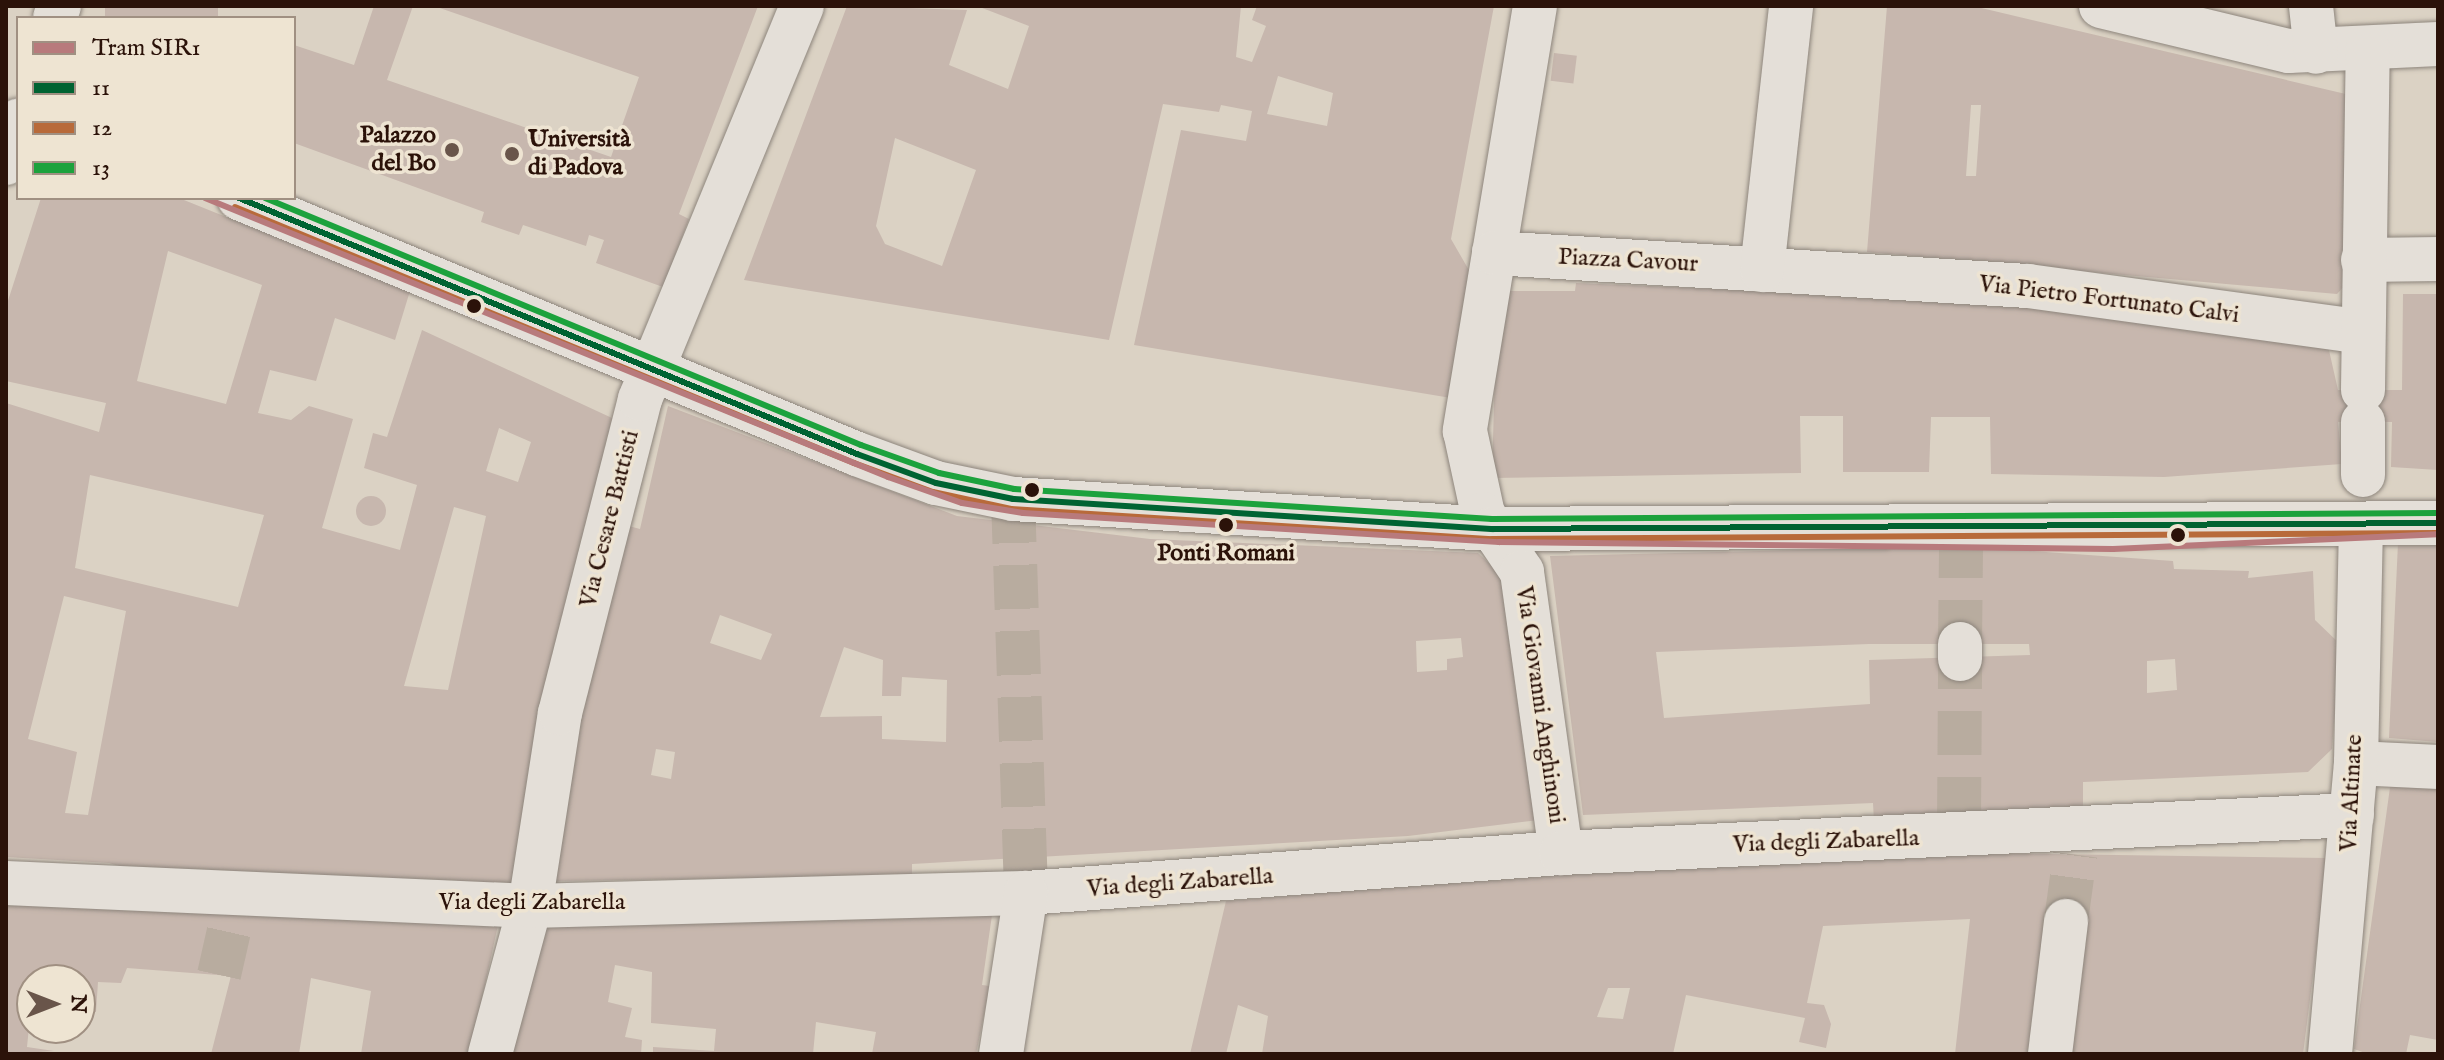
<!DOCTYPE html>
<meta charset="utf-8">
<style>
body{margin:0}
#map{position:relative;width:2444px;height:1060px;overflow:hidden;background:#dbd2c4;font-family:"IM FELL English",serif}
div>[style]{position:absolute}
.building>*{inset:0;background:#c7b7ae;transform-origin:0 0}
.round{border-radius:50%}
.minor-tunnel>*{height:44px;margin-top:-22px;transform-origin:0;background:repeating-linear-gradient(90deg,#b8ac9f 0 44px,transparent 0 66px)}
.roads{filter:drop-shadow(0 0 2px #8d857c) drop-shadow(0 0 2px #8d857c)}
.minor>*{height:44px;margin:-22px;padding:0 22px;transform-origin:22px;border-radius:22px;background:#e4dfd8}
.bus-1>*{height:6px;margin:-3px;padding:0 3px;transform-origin:3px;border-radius:3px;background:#006332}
.bus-2>*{height:6px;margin:-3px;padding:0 3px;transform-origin:3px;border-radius:3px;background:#b86a3a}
.bus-3>*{height:6px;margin:-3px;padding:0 3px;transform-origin:3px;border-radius:3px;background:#1ca23d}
.tram-1>*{height:6px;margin:-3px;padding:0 3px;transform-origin:3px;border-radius:3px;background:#b87a7c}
.dots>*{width:22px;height:22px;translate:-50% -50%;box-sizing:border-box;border:4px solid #eee4d2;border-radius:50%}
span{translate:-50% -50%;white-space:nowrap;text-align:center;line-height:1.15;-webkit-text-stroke:7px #eee4d2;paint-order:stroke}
.poi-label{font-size:24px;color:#2b1209;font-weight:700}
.right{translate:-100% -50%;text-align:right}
.left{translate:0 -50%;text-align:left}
.street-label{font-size:24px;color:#2b1209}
.stop-label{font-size:24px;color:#2b1209;font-weight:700}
.frame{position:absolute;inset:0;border:8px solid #2b1209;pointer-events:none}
.legend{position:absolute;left:16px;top:16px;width:280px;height:184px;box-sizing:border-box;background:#eee4d2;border:2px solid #a09082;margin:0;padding:10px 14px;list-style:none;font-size:24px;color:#2b1209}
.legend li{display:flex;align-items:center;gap:16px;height:40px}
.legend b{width:40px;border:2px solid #a09082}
.north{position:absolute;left:16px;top:964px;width:80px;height:80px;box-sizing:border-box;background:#eee4d2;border:2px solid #a09082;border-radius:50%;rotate:90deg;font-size:22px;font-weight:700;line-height:32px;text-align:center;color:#2b1209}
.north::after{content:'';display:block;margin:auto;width:28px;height:36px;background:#69554a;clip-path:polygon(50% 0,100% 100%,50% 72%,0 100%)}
</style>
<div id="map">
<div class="building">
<i style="left:105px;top:6px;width:113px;height:13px"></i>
<i style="clip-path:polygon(374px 6px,413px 6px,387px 80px,611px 157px,639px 77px,434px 6px,758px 6px,679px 214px,689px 219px,663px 287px,596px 263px,604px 240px,589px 235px,586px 246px,523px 225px,519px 235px,481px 222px,484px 212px,294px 143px,294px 45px,354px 65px)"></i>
<i style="clip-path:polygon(evenodd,847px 6px,967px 10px,949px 65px,1008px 89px,1029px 26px,977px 6px,1241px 6px,1236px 57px,1252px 62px,1266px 26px,1252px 20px,1257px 6px,1494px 6px,1451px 239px,1481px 291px,1463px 400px,1134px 345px,1181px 130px,1246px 141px,1252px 111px,1221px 105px,1219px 112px,1163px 104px,1109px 340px,744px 280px,847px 6px,1278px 76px,1333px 93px,1327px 126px,1267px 114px,1278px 76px,847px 6px,895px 138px,976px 170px,942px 266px,885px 244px,876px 226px,895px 138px)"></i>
<i style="clip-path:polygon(evenodd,1887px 6px,1973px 6px,2350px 95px,2347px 283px,2337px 294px,1867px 252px,1887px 6px,1971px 105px,1981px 105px,1976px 176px,1966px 176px,1971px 105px)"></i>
<i style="left:1554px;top:53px;width:23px;height:28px;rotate:7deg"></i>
<i style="clip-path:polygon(evenodd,41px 198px,179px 198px,410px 291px,395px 340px,335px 318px,316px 381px,270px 370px,258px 413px,291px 420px,309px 406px,353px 419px,322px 528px,400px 550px,417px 485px,364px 468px,373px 433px,387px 437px,422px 330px,612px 418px,545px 712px,522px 884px,117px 877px,119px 866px,109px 863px,6px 857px,6px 403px,99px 432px,106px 403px,6px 381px,6px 307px,41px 198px,168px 251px,262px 285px,226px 404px,137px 381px,168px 251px,41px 198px,499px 428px,531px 442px,518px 482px,486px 471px,499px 428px,41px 198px,90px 475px,264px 515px,238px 607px,75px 568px,90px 475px,41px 198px,454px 507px,486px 516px,448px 690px,404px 686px,454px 507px,41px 198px,64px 596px,126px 611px,88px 815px,65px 813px,77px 752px,28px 739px,64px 596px)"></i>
<i style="clip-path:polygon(1576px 283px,2008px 301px,2326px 337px,2338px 390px,2402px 390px,2403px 294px,2438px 294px,2438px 470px,2391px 467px,2392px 422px,2338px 422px,2342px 464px,2164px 477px,1991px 474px,1990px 417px,1931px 417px,1929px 472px,1843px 472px,1843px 416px,1800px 416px,1801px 473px,1492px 478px,1497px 291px,1575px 291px)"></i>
<i style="clip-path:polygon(evenodd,668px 406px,957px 516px,1150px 539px,1478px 553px,1508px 581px,1539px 820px,1408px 836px,912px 864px,912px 876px,553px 881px,580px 700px,625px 525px,640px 529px,668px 406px,720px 615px,772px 634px,761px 660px,710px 643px,720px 615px,668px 406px,1461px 638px,1463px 657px,1447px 659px,1447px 670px,1417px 672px,1416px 641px,1461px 638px,668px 406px,844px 647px,883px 660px,882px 696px,901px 696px,902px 677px,947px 680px,946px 742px,882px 739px,882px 716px,820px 717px,844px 647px,668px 406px,656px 749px,675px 752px,671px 779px,651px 775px,656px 749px)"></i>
<i class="round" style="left:356px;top:496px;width:30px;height:30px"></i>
<i style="clip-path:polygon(2398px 543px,2438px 545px,2438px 742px,2389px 738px)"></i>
<i style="clip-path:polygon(evenodd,1961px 546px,2173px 561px,2174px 569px,2249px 571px,2248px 578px,2313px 571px,2315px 620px,2340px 644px,2332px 749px,2308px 772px,2083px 782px,2083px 817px,1874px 822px,1873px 803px,1583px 815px,1550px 556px,1961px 546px,1869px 644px,2029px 644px,2030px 655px,1869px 660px,1870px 704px,1664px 718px,1656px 652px,1869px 644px,1961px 546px,2175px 659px,2177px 690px,2147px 693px,2147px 661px,2175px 659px)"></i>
<i style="clip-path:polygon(2391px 780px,2438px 783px,2438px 1040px,2410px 1035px,2406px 1054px,2368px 1054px,2354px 1049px)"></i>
<i style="clip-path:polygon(evenodd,1976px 853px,2328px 858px,2303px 1054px,1955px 1054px,1970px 919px,1823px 926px,1807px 1003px,1824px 1005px,1831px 1024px,1826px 1048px,1799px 1042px,1805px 1018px,1686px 995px,1673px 1054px,1262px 1054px,1268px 1016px,1238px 1005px,1226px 1054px,1190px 1054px,1226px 901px,1617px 867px,1976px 853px,1608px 988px,1630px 988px,1623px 1019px,1597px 1017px,1608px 988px)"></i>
<i style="clip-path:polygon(6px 901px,498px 925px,470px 1054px,361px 1054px,371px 991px,311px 978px,299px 1054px,211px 1054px,231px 976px,127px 968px,121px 983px,98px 982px,96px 1012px,80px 1010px,80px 980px,34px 978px,27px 1047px,54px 1051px,6px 1054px)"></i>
<i style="clip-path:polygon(992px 915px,982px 985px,990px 986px,976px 1054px,872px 1054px,876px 1032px,816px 1022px,813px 1054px,653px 1054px,653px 1047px,714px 1051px,716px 1029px,651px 1023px,652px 972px,615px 965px,608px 1002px,632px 1008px,625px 1037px,642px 1040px,641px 1054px,512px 1054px,542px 922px)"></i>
</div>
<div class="minor-tunnel">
<i style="left:1013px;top:499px;width:394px;rotate:88.1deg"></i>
<i style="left:1960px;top:644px;width:98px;rotate:-89.4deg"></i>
<i style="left:1959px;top:821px;width:162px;rotate:-89.6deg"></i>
<i style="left:2066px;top:921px;width:67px;rotate:-82.2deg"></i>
<i style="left:219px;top:975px;width:64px;rotate:-77.3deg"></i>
</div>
<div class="roads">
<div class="minor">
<i style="left:1535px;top:6px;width:431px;rotate:99.4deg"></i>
<i style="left:1465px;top:431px;width:85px;rotate:77.8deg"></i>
<i style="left:1483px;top:514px;width:70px;rotate:56.1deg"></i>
<i style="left:1522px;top:572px;width:284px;rotate:82.1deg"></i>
<i style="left:2101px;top:6px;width:193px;rotate:13.5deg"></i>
<i style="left:2289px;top:51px;width:149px;rotate:-2.7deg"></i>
<i style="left:2311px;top:6px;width:46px;rotate:83.8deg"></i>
<i style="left:55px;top:18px;width:13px;rotate:-72deg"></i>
<i style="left:6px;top:163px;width:44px;rotate:-74.1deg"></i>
<i style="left:239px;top:198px;width:669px;rotate:22.5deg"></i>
<i style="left:857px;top:454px;width:84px;rotate:20.2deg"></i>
<i style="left:936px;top:483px;width:79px;rotate:11.7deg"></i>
<i style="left:1013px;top:499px;width:480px;rotate:3.6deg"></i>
<i style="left:1492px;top:529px;width:946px;rotate:-0.36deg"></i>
<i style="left:1494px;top:253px;width:535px;rotate:3.54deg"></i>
<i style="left:2028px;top:286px;width:338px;rotate:7.8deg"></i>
<i style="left:2363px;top:260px;width:75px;rotate:-0.8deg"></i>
<i style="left:1762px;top:270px;width:266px;rotate:-83.7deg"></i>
<i style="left:2363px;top:390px;width:342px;rotate:-89.2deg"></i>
<i style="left:2363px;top:422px;width:53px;rotate:90deg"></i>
<i style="left:1960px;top:644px;width:15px;rotate:90deg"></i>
<i style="left:2356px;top:763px;width:82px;rotate:2.8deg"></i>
<i style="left:6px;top:883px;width:525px;rotate:2.51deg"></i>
<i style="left:530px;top:906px;width:496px;rotate:-1.5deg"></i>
<i style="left:1026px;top:893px;width:536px;rotate:-4.28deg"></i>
<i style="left:1561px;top:853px;width:792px;rotate:-2.75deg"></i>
<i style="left:490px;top:1054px;width:153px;rotate:-74.9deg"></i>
<i style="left:530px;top:906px;width:195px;rotate:-81.2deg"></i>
<i style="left:560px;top:713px;width:324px;rotate:-75.7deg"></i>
<i style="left:640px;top:399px;width:425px;rotate:-67.6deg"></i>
<i style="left:1001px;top:1054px;width:163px;rotate:-81.2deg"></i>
<i style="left:2050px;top:1054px;width:134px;rotate:-83.1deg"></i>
<i style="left:2330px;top:1054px;width:292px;rotate:-84.9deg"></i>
<i style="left:2356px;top:763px;width:231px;rotate:-88.8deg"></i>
</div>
</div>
<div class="bus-1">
<i style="left:239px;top:198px;width:669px;rotate:22.5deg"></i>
<i style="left:857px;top:454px;width:84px;rotate:20.2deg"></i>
<i style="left:936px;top:483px;width:79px;rotate:11.7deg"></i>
<i style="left:1013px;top:499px;width:480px;rotate:3.6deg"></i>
<i style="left:1492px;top:529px;width:946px;rotate:-0.36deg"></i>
</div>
<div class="bus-2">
<i style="left:235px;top:207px;width:670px;rotate:22.47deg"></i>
<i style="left:854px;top:463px;width:84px;rotate:20.2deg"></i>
<i style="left:933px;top:492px;width:80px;rotate:12.3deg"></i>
<i style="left:1011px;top:509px;width:482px;rotate:3.6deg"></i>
<i style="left:1492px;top:539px;width:946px;rotate:-0.36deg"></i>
</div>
<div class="bus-3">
<i style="left:265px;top:198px;width:645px;rotate:22.51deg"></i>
<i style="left:861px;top:445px;width:83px;rotate:19.7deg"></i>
<i style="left:939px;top:473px;width:77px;rotate:12deg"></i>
<i style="left:1014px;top:489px;width:479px;rotate:3.6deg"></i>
<i style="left:1492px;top:519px;width:946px;rotate:-0.36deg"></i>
</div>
<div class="tram-1">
<i style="left:205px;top:198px;width:738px;rotate:22.22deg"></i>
<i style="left:888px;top:477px;width:78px;rotate:19.4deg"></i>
<i style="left:962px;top:503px;width:62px;rotate:9.3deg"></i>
<i style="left:1023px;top:513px;width:477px;rotate:3.5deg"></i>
<i style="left:1499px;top:542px;width:614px;rotate:0.65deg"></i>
<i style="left:2113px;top:549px;width:325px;rotate:-2.6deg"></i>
</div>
<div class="dots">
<i style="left:452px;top:150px;background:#69554a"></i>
<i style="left:512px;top:154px;background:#69554a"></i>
<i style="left:474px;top:306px;background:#2b1209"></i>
<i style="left:1032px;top:490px;background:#2b1209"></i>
<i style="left:1226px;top:525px;background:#2b1209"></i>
<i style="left:2178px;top:535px;background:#2b1209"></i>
</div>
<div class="poi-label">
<span class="right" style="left:436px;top:150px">Palazzo<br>del Bo</span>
<span class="left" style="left:528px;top:154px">Università<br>di Padova</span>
</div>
<div class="street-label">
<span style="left:1628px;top:261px;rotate:3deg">Piazza Cavour</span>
<span style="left:2109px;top:300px;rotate:7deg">Via Pietro Fortunato Calvi</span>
<span style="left:610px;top:519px;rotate:-76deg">Via Cesare Battisti</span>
<span style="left:1540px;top:705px;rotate:82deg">Via Giovanni Anghinoni</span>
<span style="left:2352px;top:793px;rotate:-87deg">Via Altinate</span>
<span style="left:1826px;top:842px;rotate:-2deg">Via degli Zabarella</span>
<span style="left:1180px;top:883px;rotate:-4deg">Via degli Zabarella</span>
<span style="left:532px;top:903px">Via degli Zabarella</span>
</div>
<div class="stop-label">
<span style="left:1226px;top:554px">Ponti Romani</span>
</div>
<div class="frame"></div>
<ul class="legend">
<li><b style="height:10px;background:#b87a7c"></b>Tram SIR1</li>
<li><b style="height:10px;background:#006332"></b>11</li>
<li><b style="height:10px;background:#b86a3a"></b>12</li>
<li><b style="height:10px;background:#1ca23d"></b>13</li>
</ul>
<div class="north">N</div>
</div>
